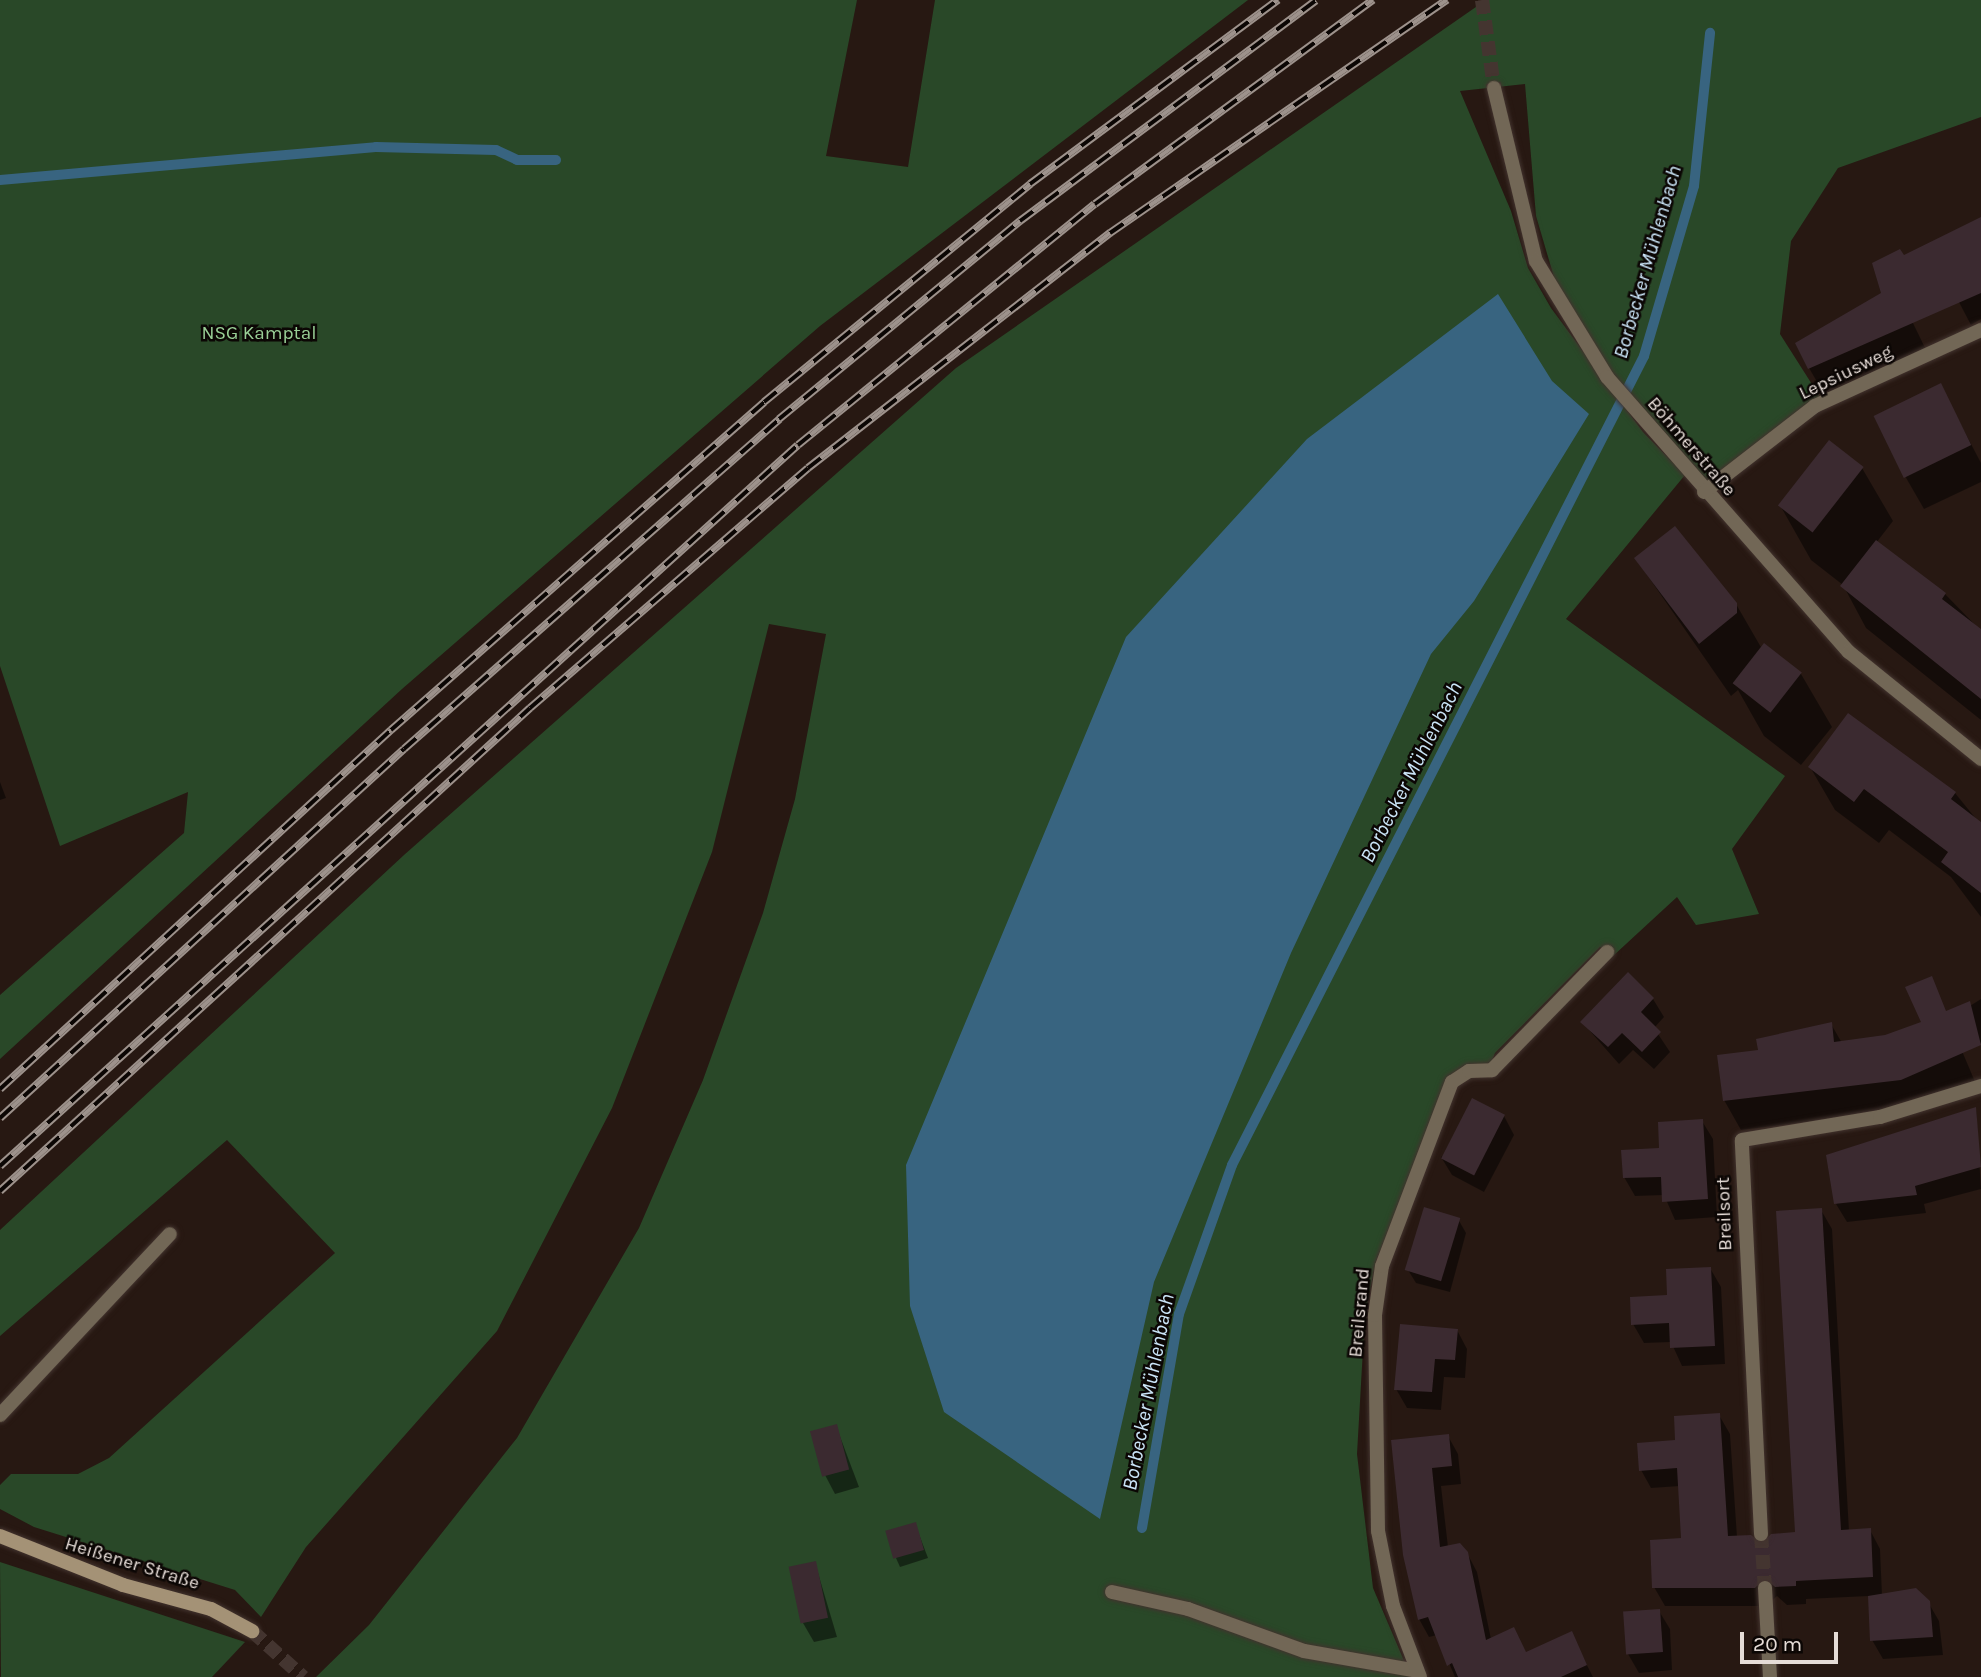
<!DOCTYPE html>
<meta charset="utf-8">
<style>
body{margin:0}
#map{position:relative;width:1981px;height:1677px;overflow:hidden;background:#271812;font-family:Karla,sans-serif}
div>[style]{position:absolute}
.green>*{inset:0;background:#294828}
.water>*{inset:0;background:#386480}
.shadow>*{inset:0;background:#0007}
.stream>*{height:10px;margin:-5px;padding:0 5px;transform-origin:5px;border-radius:5px;background:#386480}
.building>*{inset:0;background:#3b2a30;transform-origin:0 0}
.street-tunnel>*{height:14px;margin-top:-7px;transform-origin:0;background:repeating-linear-gradient(90deg,#443530 0 14px,transparent 0 21px)}
.secondary-tunnel>*{height:14px;margin-top:-7px;transform-origin:0;background:repeating-linear-gradient(90deg,#443530 0 14px,transparent 0 21px)}
.roads{filter:drop-shadow(0 0 2px #42332e) drop-shadow(0 0 2px #42332e)}
.lane>*{height:14px;margin:-7px;padding:0 7px;transform-origin:7px;border-radius:7px;background:#726756}
.street>*{height:14px;margin:-7px;padding:0 7px;transform-origin:7px;border-radius:7px;background:#726756}
.secondary>*{height:14px;margin:-7px;padding:0 7px;transform-origin:7px;border-radius:7px;background:#a49276}
.rail>*{height:8px;margin-top:-4px;transform-origin:0;background:repeating-linear-gradient(90deg,#0b0604 0 16px,#9d928c 0 32px);box-sizing:border-box;border-block:2px solid #9d928c}
span{translate:-50% -50%;white-space:nowrap;text-align:center;line-height:1.15;-webkit-text-stroke:5px #0b0604;paint-order:stroke}
.park-label{font-size:19px;color:#99cf96}
.street-label{font-size:19px;color:#e6dcd7}
.water-label{font-size:21px;color:#cae4f7;font-style:italic}
.scale{position:absolute;left:1740px;top:1632px;width:98px;height:32px;box-sizing:border-box;border:4px solid #e6dcd7;border-top:0;padding-left:9px;font-size:21px;line-height:24px;white-space:nowrap;color:#e6dcd7;-webkit-text-stroke:5px #0b0604;paint-order:stroke}
</style>
<div id="map">
<div class="green">
<i style="clip-path:polygon(0 0,857px 0,826px 156px,908px 167px,935px 0,1248px 0,820px 326px,402px 689px,0 1059px,0 995px,184px 833px,188px 792px,60px 846px,0 666px)"></i>
<i style="clip-path:polygon(1486px 0,1981px 0,1981px 117px,1838px 168px,1791px 241px,1780px 334px,1822px 400px,1704px 488px,1653px 431px,1561px 301px,1536px 216px,1525px 84px,1460px 91px,1511px 211px,1528px 268px,1551px 308px,1643px 432px,1685px 475px,1566px 619px,1785px 776px,1732px 849px,1759px 914px,1696px 925px,1677px 897px,1613px 956px,1600px 947px,1495px 1053px,1490px 1066px,1467px 1066px,1397px 1209px,1376px 1261px,1365px 1314px,1357px 1454px,1373px 1588px,1411px 1677px,316px 1677px,369px 1625px,517px 1438px,639px 1228px,703px 1080px,763px 913px,795px 799px,826px 634px,769px 624px,712px 852px,612px 1108px,497px 1331px,306px 1547px,261px 1617px,235px 1590px,34px 1527px,0 1509px,0 1485px,11px 1474px,78px 1474px,109px 1458px,335px 1253px,227px 1140px,0 1336px,0 1230px,404px 855px,956px 368px)"></i>
<i style="clip-path:polygon(0 1562px,245px 1642px,212px 1677px,1px 1677px)"></i>
</div>
<div class="water">
<i style="clip-path:polygon(1498px 294px,1552px 381px,1589px 414px,1474px 601px,1431px 654px,1291px 953px,1154px 1282px,1100px 1519px,944px 1412px,910px 1306px,906px 1165px,1126px 637px,1307px 439px)"></i>
</div>
<div class="shadow">
<i style="clip-path:polygon(1981px 229px,1981px 319px,1971px 325px,1929px 245px)"></i>
<i style="clip-path:polygon(1911px 319px,1929px 356px,1827px 399px,1809px 368px)"></i>
<i style="clip-path:polygon(1940px 385px,1981px 463px,1981px 482px,1924px 509px,1905px 476px)"></i>
<i style="clip-path:polygon(1862px 468px,1893px 521px,1876px 543px,1945px 594px,1981px 631px,1981px 720px,1866px 628px,1843px 585px,1811px 560px,1781px 507px)"></i>
<i style="clip-path:polygon(1636px 559px,1736px 604px,1762px 649px,1801px 674px,1832px 727px,1801px 765px,1764px 736px,1738px 690px,1731px 696px)"></i>
<i style="clip-path:polygon(1810px 767px,1955px 793px,1981px 825px,1981px 917px,1951px 877px,1889px 830px,1879px 843px,1835px 810px)"></i>
<i style="clip-path:polygon(0 782px,6px 798px,0 800px)"></i>
<i style="clip-path:polygon(1931px 978px,1976px 1084px,1932px 1107px,1741px 1130px,1724px 1100px,1760px 1052px,1831px 1024px,1842px 1043px,1885px 1037px,1923px 1023px)"></i>
<i style="clip-path:polygon(1653px 999px,1664px 1017px,1654px 1028px,1670px 1052px,1654px 1069px,1633px 1050px,1619px 1064px,1582px 1022px)"></i>
<i style="clip-path:polygon(1981px 999px,1981px 1044px,1962px 1011px)"></i>
<i style="clip-path:polygon(1976px 1109px,1981px 1189px,1924px 1204px,1926px 1213px,1847px 1222px,1836px 1204px)"></i>
<i style="clip-path:polygon(1504px 1116px,1514px 1135px,1484px 1192px,1452px 1175px,1441px 1157px)"></i>
<i style="clip-path:polygon(1702px 1121px,1713px 1139px,1717px 1217px,1675px 1220px,1664px 1195px,1635px 1196px,1624px 1177px)"></i>
<i style="clip-path:polygon(1821px 1210px,1832px 1229px,1849px 1531px,1870px 1530px,1880px 1549px,1882px 1595px,1928px 1602px,1939px 1621px,1943px 1655px,1883px 1659px,1872px 1640px,1869px 1596px,1806px 1599px,1806px 1604px,1787px 1605px,1777px 1596px,1766px 1606px,1665px 1606px,1654px 1587px,1682px 1540px,1680px 1486px,1651px 1488px,1641px 1470px,1719px 1415px,1730px 1434px,1737px 1537px,1762px 1546px,1797px 1534px)"></i>
<i style="clip-path:polygon(1458px 1219px,1466px 1233px,1450px 1292px,1416px 1283px,1408px 1270px)"></i>
<i style="clip-path:polygon(1710px 1268px,1721px 1287px,1725px 1364px,1682px 1366px,1671px 1342px,1644px 1343px,1633px 1324px)"></i>
<i style="clip-path:polygon(1457px 1330px,1467px 1349px,1465px 1378px,1444px 1377px,1441px 1410px,1407px 1408px,1396px 1389px)"></i>
<i style="clip-path:polygon(836px 1426px,859px 1487px,835px 1494px,825px 1475px)"></i>
<i style="clip-path:polygon(1448px 1436px,1458px 1454px,1461px 1484px,1441px 1486px,1448px 1547px,1467px 1553px,1477px 1572px,1491px 1639px,1526px 1653px,1571px 1634px,1593px 1677px,1455px 1677px,1437px 1635px,1429px 1637px,1419px 1619px,1393px 1442px)"></i>
<i style="clip-path:polygon(915px 1524px,928px 1558px,900px 1567px,896px 1558px)"></i>
<i style="clip-path:polygon(815px 1563px,837px 1637px,814px 1642px,803px 1623px)"></i>
<i style="clip-path:polygon(1659px 1611px,1670px 1629px,1672px 1670px,1639px 1673px,1628px 1654px)"></i>
</div>
<div class="stream">
<i style="left:0;top:180px;width:377px;rotate:-5deg"></i>
<i style="left:376px;top:147px;width:120px;rotate:1.4deg"></i>
<i style="left:496px;top:150px;width:23px;rotate:25deg"></i>
<i style="left:517px;top:160px;width:39px"></i>
<i style="left:1142px;top:1528px;width:217px;rotate:-80.2deg"></i>
<i style="left:1179px;top:1314px;width:158px;rotate:-70.4deg"></i>
<i style="left:1232px;top:1165px;width:908px;rotate:-63.01deg"></i>
<i style="left:1644px;top:356px;width:177px;rotate:-73.6deg"></i>
<i style="left:1694px;top:186px;width:154px;rotate:-84deg"></i>
</div>
<div class="building">
<i style="clip-path:polygon(1981px 217px,1981px 293px,1808px 369px,1795px 343px,1881px 293px,1872px 263px,1900px 249px,1904px 255px)"></i>
<i style="left:1941px;top:383px;width:69px;height:75px;rotate:64deg"></i>
<i style="left:1829px;top:440px;width:44px;height:83px;rotate:38deg"></i>
<i style="clip-path:polygon(1675px 526px,1737px 603px,1737px 613px,1699px 644px,1634px 558px)"></i>
<i style="clip-path:polygon(1876px 540px,1946px 593px,1942px 599px,1981px 629px,1981px 699px,1840px 586px)"></i>
<i style="left:1764px;top:643px;width:48px;height:51px;rotate:38deg"></i>
<i style="clip-path:polygon(1848px 713px,1956px 792px,1951px 799px,1981px 822px,1981px 893px,1941px 862px,1948px 852px,1864px 789px,1854px 802px,1808px 767px)"></i>
<i style="clip-path:polygon(1628px 972px,1654px 998px,1641px 1012px,1661px 1032px,1642px 1052px,1622px 1033px,1608px 1047px,1580px 1022px)"></i>
<i style="clip-path:polygon(1932px 976px,1946px 1011px,1970px 1001px,1981px 1045px,1901px 1080px,1723px 1101px,1717px 1055px,1758px 1050px,1756px 1039px,1832px 1022px,1834px 1042px,1885px 1035px,1921px 1022px,1905px 987px)"></i>
<i style="left:1472px;top:1098px;width:37px;height:68px;rotate:27deg"></i>
<i style="clip-path:polygon(1976px 1107px,1981px 1167px,1915px 1186px,1917px 1195px,1834px 1204px,1826px 1155px)"></i>
<i style="clip-path:polygon(1703px 1119px,1708px 1199px,1662px 1202px,1661px 1177px,1623px 1178px,1621px 1150px,1659px 1148px,1658px 1122px)"></i>
<i style="left:1424px;top:1207px;width:38px;height:66px;rotate:17deg"></i>
<i style="clip-path:polygon(1822px 1208px,1841px 1530px,1871px 1528px,1873px 1577px,1796px 1581px,1796px 1586px,1775px 1587px,1765px 1578px,1755px 1588px,1652px 1588px,1650px 1540px,1681px 1538px,1677px 1468px,1639px 1471px,1637px 1443px,1675px 1440px,1674px 1416px,1720px 1413px,1728px 1536px,1751px 1535px,1762px 1544px,1771px 1534px,1795px 1532px,1776px 1211px)"></i>
<i style="clip-path:polygon(1711px 1267px,1715px 1346px,1670px 1348px,1669px 1323px,1631px 1325px,1630px 1297px,1667px 1295px,1666px 1269px)"></i>
<i style="clip-path:polygon(1400px 1324px,1458px 1329px,1455px 1360px,1435px 1359px,1432px 1392px,1394px 1390px)"></i>
<i style="left:837px;top:1424px;width:47px;height:28px;rotate:75deg"></i>
<i style="clip-path:polygon(1449px 1434px,1452px 1466px,1432px 1468px,1440px 1547px,1460px 1543px,1468px 1552px,1486px 1640px,1514px 1627px,1526px 1652px,1572px 1631px,1587px 1665px,1561px 1677px,1458px 1677px,1452px 1663px,1447px 1666px,1428px 1617px,1418px 1620px,1403px 1555px,1391px 1440px)"></i>
<i style="left:916px;top:1522px;width:29px;height:32px;rotate:74deg"></i>
<i style="left:816px;top:1561px;width:58px;height:28px;rotate:78deg"></i>
<i style="clip-path:polygon(1916px 1588px,1930px 1601px,1933px 1637px,1870px 1641px,1868px 1596px)"></i>
<i style="left:1660px;top:1609px;width:43px;height:37px;rotate:86deg"></i>
</div>
<div class="street-tunnel">
<i style="left:1482px;top:0;width:89px;rotate:82.2deg"></i>
<i style="left:1761px;top:1534px;width:54px;rotate:85.8deg"></i>
</div>
<div class="secondary-tunnel">
<i style="left:252px;top:1631px;width:69px;rotate:42deg"></i>
</div>
<div class="roads">
<div class="lane">
<i style="left:0;top:1415px;width:248px;rotate:-46.8deg"></i>
<i style="left:1112px;top:1592px;width:78px;rotate:12.6deg"></i>
<i style="left:1188px;top:1609px;width:123px;rotate:19.9deg"></i>
<i style="left:1304px;top:1651px;width:115px;rotate:10deg"></i>
</div>
<div class="street">
<i style="left:1494px;top:88px;width:178px;rotate:76.4deg"></i>
<i style="left:1536px;top:261px;width:136px;rotate:58.5deg"></i>
<i style="left:1607px;top:377px;width:366px;rotate:48.7deg"></i>
<i style="left:1849px;top:652px;width:170px;rotate:39deg"></i>
<i style="left:1704px;top:492px;width:140px;rotate:-37.8deg"></i>
<i style="left:1815px;top:406px;width:183px;rotate:-24.6deg"></i>
<i style="left:1761px;top:1534px;width:394px;rotate:-92.8deg"></i>
<i style="left:1742px;top:1140px;width:140px;rotate:-9.5deg"></i>
<i style="left:1880px;top:1117px;width:106px;rotate:-17.1deg"></i>
<i style="left:1765px;top:1588px;width:89px;rotate:86.8deg"></i>
<i style="left:1420px;top:1677px;width:76px;rotate:-110.8deg"></i>
<i style="left:1393px;top:1606px;width:76px;rotate:-101.3deg"></i>
<i style="left:1378px;top:1531px;width:216px;rotate:-90.8deg"></i>
<i style="left:1375px;top:1315px;width:49px;rotate:-81.9deg"></i>
<i style="left:1382px;top:1266px;width:197px;rotate:-69.2deg"></i>
<i style="left:1452px;top:1082px;width:20px;rotate:-33deg"></i>
<i style="left:1469px;top:1071px;width:23px;rotate:-2deg"></i>
<i style="left:1492px;top:1070px;width:165px;rotate:-45.7deg"></i>
</div>
<div class="secondary">
<i style="left:0;top:1536px;width:132px;rotate:21.7deg"></i>
<i style="left:123px;top:1585px;width:91px;rotate:15.3deg"></i>
<i style="left:211px;top:1609px;width:47px;rotate:28.2deg"></i>
</div>
</div>
<div class="rail">
<i style="left:0;top:1089px;width:531px;rotate:-42.56deg"></i>
<i style="left:391px;top:730px;width:497px;rotate:-41.3deg"></i>
<i style="left:764px;top:402px;width:344px;rotate:-39.3deg"></i>
<i style="left:1030px;top:184px;width:309px;rotate:-36.6deg"></i>
<i style="left:0;top:1118px;width:547px;rotate:-42.41deg"></i>
<i style="left:404px;top:749px;width:500px;rotate:-41.3deg"></i>
<i style="left:779px;top:419px;width:312px;rotate:-39.4deg"></i>
<i style="left:1020px;top:221px;width:369px;rotate:-36.7deg"></i>
<i style="left:0;top:1166px;width:1075px;rotate:-42.1deg"></i>
<i style="left:798px;top:445px;width:382px;rotate:-39.1deg"></i>
<i style="left:1095px;top:204px;width:345px;rotate:-36.3deg"></i>
<i style="left:0;top:1191px;width:717px;rotate:-42.34deg"></i>
<i style="left:530px;top:708px;width:367px;rotate:-40.8deg"></i>
<i style="left:808px;top:468px;width:383px;rotate:-37.9deg"></i>
<i style="left:1110px;top:233px;width:410px;rotate:-34.7deg"></i>
</div>
<div class="park-label">
<span style="left:259px;top:334px">NSG Kamptal</span>
</div>
<div class="street-label">
<span style="left:1846px;top:373px;rotate:-26deg">Lepsiusweg</span>
<span style="left:1691px;top:447px;rotate:49deg">Böhmerstraße</span>
<span style="left:1725px;top:1214px;rotate:-92deg">Breilsort</span>
<span style="left:1360px;top:1313px;rotate:-85deg">Breilsrand</span>
<span style="left:132px;top:1564px;rotate:17deg">Heißener Straße</span>
</div>
<div class="water-label">
<span style="left:1647px;top:262px;rotate:-74deg">Borbecker Mühlenbach</span>
<span style="left:1411px;top:772px;rotate:-63deg">Borbecker Mühlenbach</span>
<span style="left:1148px;top:1392px;rotate:-79deg">Borbecker Mühlenbach</span>
</div>
<div class="scale">20 m</div>
</div>
